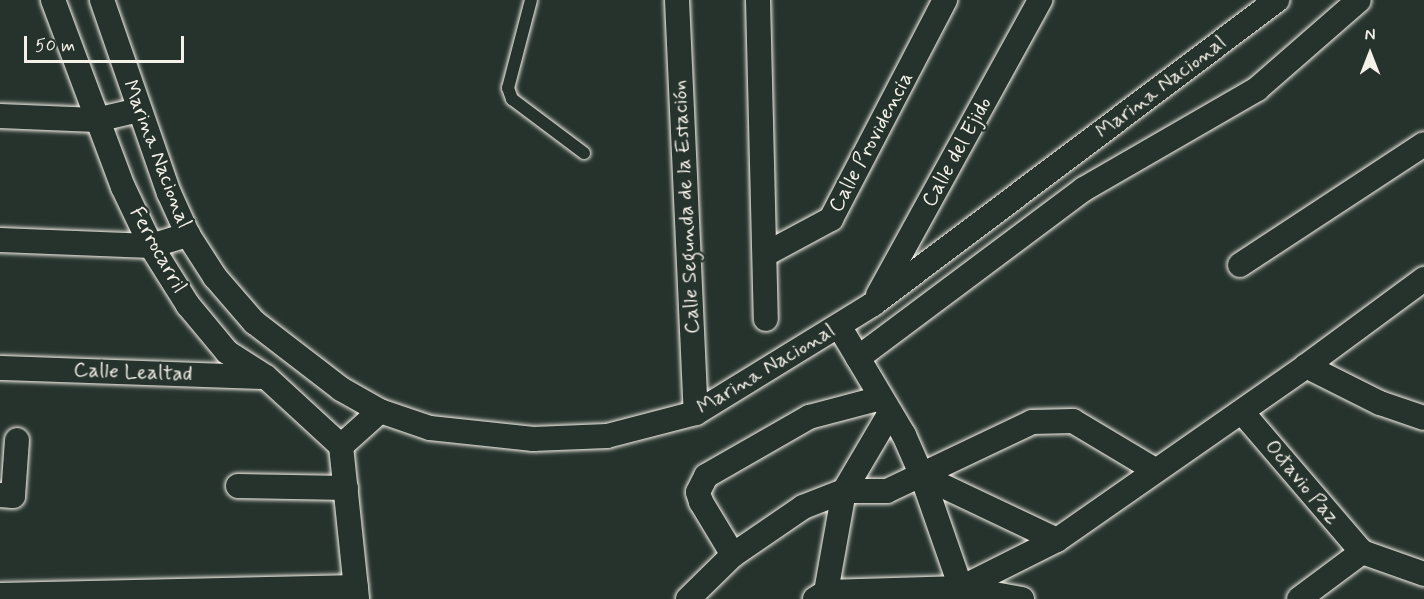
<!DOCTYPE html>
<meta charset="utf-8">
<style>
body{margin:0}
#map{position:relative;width:1424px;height:599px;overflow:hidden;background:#26332d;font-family:Mynerve,sans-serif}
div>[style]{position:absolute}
.roads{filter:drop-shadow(0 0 2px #f4f1e8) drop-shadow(0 0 2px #f4f1e8)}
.lane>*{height:12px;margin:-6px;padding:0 6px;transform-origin:6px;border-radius:6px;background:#26332d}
.street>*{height:24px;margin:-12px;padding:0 12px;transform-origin:12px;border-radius:12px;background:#26332d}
span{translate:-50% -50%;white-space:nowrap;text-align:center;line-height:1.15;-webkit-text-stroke:4.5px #26332d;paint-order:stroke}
.street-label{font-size:21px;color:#f4f1e8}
.north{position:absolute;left:1340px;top:24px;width:60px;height:60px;-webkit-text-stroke:4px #26332d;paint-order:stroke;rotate:0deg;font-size:16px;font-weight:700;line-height:24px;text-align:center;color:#f4f1e8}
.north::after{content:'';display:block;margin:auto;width:21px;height:27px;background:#f4f1e8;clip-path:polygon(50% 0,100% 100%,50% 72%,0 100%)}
.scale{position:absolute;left:24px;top:36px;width:160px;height:27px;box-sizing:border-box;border:3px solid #f4f1e8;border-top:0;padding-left:8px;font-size:18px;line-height:21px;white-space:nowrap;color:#f4f1e8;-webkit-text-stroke:4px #26332d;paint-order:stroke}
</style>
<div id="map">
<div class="roads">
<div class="lane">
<i style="left:531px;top:0;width:91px;rotate:104.6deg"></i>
<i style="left:508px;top:88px;width:12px;rotate:70deg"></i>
<i style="left:512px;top:99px;width:90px;rotate:36.9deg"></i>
</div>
<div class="street">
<i style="left:53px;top:0;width:200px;rotate:69.5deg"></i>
<i style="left:123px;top:187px;width:65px;rotate:64.6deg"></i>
<i style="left:151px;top:246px;width:70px;rotate:57.9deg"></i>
<i style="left:188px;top:305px;width:61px;rotate:50.3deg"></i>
<i style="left:227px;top:352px;width:46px;rotate:32.7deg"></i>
<i style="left:266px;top:377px;width:102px;rotate:42.6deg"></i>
<i style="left:102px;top:0;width:204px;rotate:70.9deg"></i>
<i style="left:169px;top:193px;width:46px;rotate:65.7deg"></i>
<i style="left:188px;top:235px;width:50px;rotate:57.3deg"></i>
<i style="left:215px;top:277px;width:60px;rotate:49.1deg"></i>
<i style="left:254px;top:322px;width:110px;rotate:37.6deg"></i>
<i style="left:341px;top:389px;width:45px;rotate:29.4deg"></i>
<i style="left:380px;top:411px;width:53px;rotate:18.8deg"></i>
<i style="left:430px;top:428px;width:104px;rotate:6.1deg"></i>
<i style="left:533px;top:439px;width:74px;rotate:-2.3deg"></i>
<i style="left:607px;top:436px;width:92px;rotate:-14.5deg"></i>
<i style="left:696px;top:413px;width:208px;rotate:-31.6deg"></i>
<i style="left:873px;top:304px;width:506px;rotate:-36.96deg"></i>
<i style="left:677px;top:0;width:413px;rotate:87.4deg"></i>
<i style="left:758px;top:0;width:319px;rotate:88.6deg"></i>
<i style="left:0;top:116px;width:96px;rotate:2.4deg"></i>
<i style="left:96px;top:120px;width:44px;rotate:-13.1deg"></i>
<i style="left:0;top:240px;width:151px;rotate:2.3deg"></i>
<i style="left:151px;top:246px;width:39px;rotate:-17deg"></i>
<i style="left:766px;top:254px;width:74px;rotate:-28.3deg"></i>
<i style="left:831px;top:219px;width:247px;rotate:-62.5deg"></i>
<i style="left:1240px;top:265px;width:220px;rotate:-33.3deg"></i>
<i style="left:878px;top:295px;width:337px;rotate:-61.2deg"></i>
<i style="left:839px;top:326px;width:127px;rotate:59.2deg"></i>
<i style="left:904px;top:435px;width:45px;rotate:66.3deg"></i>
<i style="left:922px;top:476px;width:119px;rotate:70.8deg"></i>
<i style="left:858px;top:358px;width:282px;rotate:-36.8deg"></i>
<i style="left:1084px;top:189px;width:200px;rotate:-30deg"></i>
<i style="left:1257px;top:89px;width:135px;rotate:-41.1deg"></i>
<i style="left:1306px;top:366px;width:83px;rotate:26.6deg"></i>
<i style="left:1380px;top:403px;width:46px;rotate:18.8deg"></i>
<i style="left:0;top:368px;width:264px;rotate:2deg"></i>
<i style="left:1242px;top:412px;width:184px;rotate:49.4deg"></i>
<i style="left:1362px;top:552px;width:66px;rotate:19.5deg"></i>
<i style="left:341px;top:446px;width:154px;rotate:84deg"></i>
<i style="left:341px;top:446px;width:52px;rotate:-41.9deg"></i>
<i style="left:922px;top:476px;width:149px;rotate:25.4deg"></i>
<i style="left:238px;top:486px;width:108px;rotate:1.1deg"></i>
<i style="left:0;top:495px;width:13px;rotate:4deg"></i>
<i style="left:13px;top:496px;width:56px;rotate:-85.9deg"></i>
<i style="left:733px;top:555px;width:62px;rotate:-121.1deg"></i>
<i style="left:701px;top:502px;width:10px;rotate:-107deg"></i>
<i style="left:698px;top:492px;width:18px;rotate:-63deg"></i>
<i style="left:706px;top:476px;width:119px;rotate:-29.8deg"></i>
<i style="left:809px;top:417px;width:74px;rotate:-14.8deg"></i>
<i style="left:826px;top:592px;width:103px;rotate:-79.9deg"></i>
<i style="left:844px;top:491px;width:91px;rotate:-59.5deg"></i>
<i style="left:0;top:595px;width:356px;rotate:-1.3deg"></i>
<i style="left:688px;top:599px;width:63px;rotate:-44.4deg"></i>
<i style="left:733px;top:555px;width:85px;rotate:-34.4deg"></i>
<i style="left:803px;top:507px;width:44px;rotate:-21.3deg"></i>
<i style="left:844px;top:491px;width:43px"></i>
<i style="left:887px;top:491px;width:161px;rotate:-25.4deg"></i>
<i style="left:1032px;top:422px;width:41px;rotate:-1.4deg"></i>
<i style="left:1073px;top:421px;width:96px;rotate:30.9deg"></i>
<i style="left:815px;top:599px;width:13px;rotate:-32deg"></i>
<i style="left:826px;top:592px;width:135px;rotate:-1.7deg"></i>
<i style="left:961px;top:588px;width:62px;rotate:10.2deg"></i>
<i style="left:947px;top:599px;width:18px;rotate:-38deg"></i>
<i style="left:961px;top:588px;width:107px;rotate:-26.6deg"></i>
<i style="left:1057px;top:540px;width:304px;rotate:-34.9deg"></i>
<i style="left:1306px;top:366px;width:147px;rotate:-36.4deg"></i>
<i style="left:1299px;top:599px;width:79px;rotate:-36.7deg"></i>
</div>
</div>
<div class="street-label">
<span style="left:1161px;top:87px;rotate:-37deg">Marina Nacional</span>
<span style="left:871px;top:142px;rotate:-62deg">Calle Providencia</span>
<span style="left:957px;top:152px;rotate:-61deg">Calle del Ejido</span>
<span style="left:157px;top:154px;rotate:69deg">Marina Nacional</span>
<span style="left:686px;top:207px;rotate:-93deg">Calle Segunda de la Estación</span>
<span style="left:158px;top:250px;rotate:61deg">Ferrocarril</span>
<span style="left:766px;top:369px;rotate:-31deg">Marina Nacional</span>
<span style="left:133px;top:372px;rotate:2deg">Calle Lealtad</span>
<span style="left:1302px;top:482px;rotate:50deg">Octavio Paz</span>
</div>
<div class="north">N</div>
<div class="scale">50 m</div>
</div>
